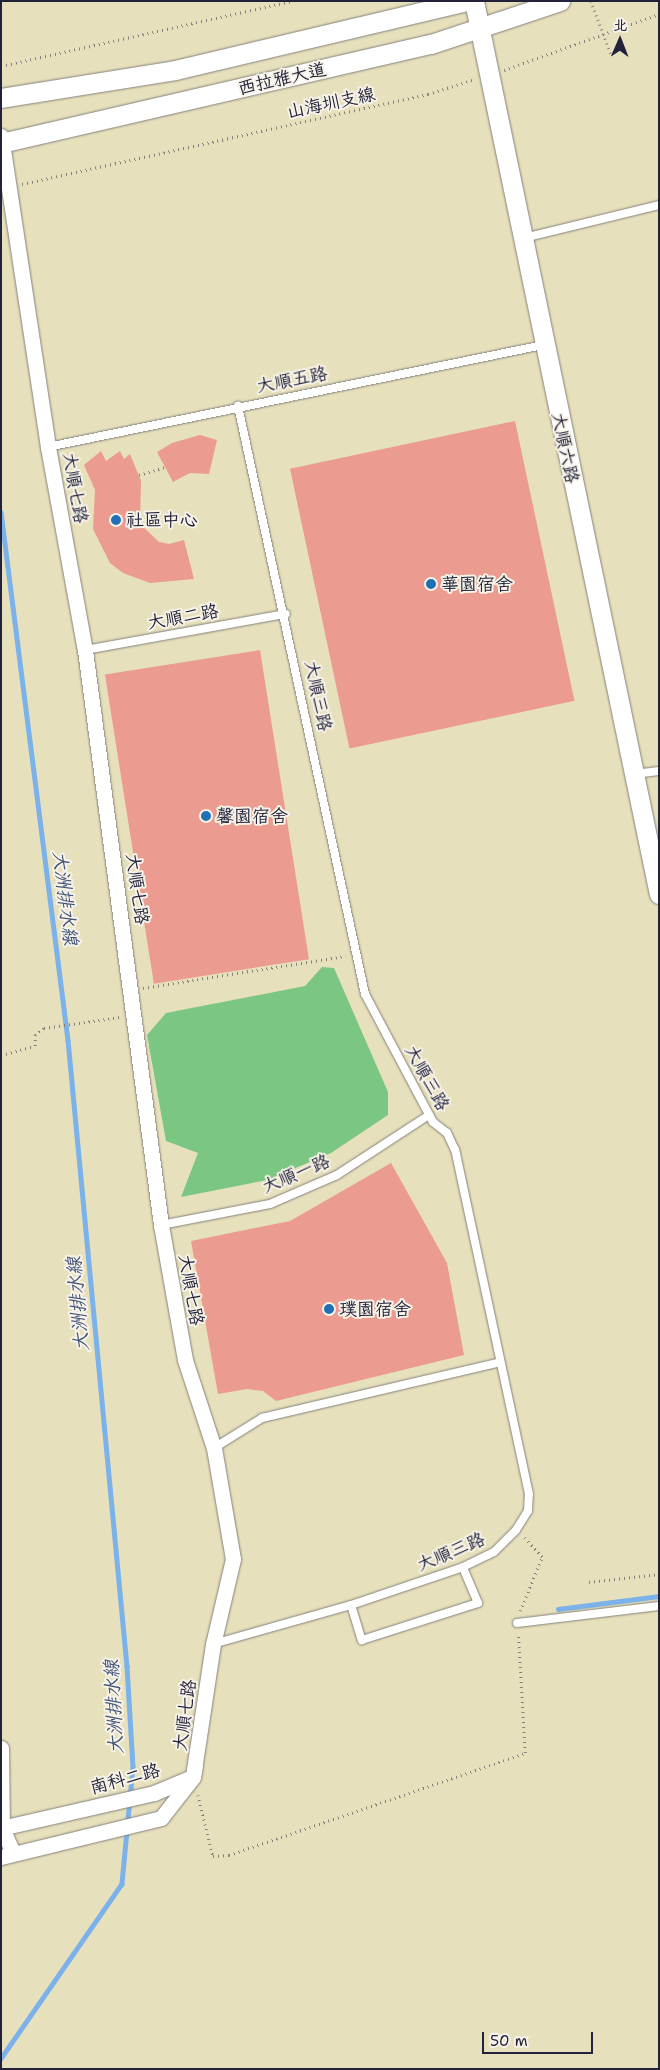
<!DOCTYPE html>
<meta charset="utf-8">
<style>
body{margin:0}
#map{position:relative;width:660px;height:2070px;overflow:hidden;background:#e7e0bc;font-family:"Shantell Sans","LXGW WenKai TC",sans-serif}
div>[style]{position:absolute}
.green>*{inset:0;background:#7cc684}
.stream>*{height:4.5px;margin:-2.25px;padding:0 2.25px;transform-origin:2.25px;border-radius:2.25px;background:#7bb2ea}
.building>*{inset:0;background:#eb9b8f;transform-origin:0 0}
.path>*{height:2.5px;margin-top:-1.25px;transform-origin:0;background:repeating-linear-gradient(90deg,#84817c 0 1px,transparent 0 5px)}
.roads{filter:drop-shadow(0 0 1px #84817c) drop-shadow(0 0 1px #84817c)}
.service>*{height:8px;margin:-4px;padding:0 4px;transform-origin:4px;border-radius:4px;background:#fff}
.minor>*{height:15px;margin:-7.5px;padding:0 7.5px;transform-origin:7.5px;border-radius:7.5px;background:#fff}
.tertiary>*{height:19px;margin:-9.5px;padding:0 9.5px;transform-origin:9.5px;border-radius:9.5px;background:#fff}
.path-bridge>*{height:2.5px;margin-top:-1.25px;transform-origin:0;background:repeating-linear-gradient(90deg,#84817c 0 1px,transparent 0 5px)}
.dots>*{width:14px;height:14px;translate:-50% -50%;box-sizing:border-box;border:2px solid #f7f3e8;border-radius:50%}
span{translate:-50% -50%;white-space:nowrap;text-align:center;line-height:1.15;-webkit-text-stroke:4px #f7f3e8;paint-order:stroke}
.street-label{font-size:18px;color:#22223b}
.poi-label{font-size:18px;color:#22223b}
.left{translate:0 -50%;text-align:left}
.water-label{font-size:19px;color:#415478;font-style:italic}
.frame{position:absolute;inset:0;border:2px solid #22223b;pointer-events:none}
.north{position:absolute;left:595px;top:15px;width:50px;height:50px;-webkit-text-stroke:4px #f7f3e8;paint-order:stroke;rotate:1deg;font-size:14px;font-weight:700;line-height:20px;text-align:center;color:#22223b}
.north::after{content:'';display:block;margin:auto;width:18px;height:22px;background:#22223b;clip-path:polygon(50% 0,100% 100%,50% 72%,0 100%)}
.scale{position:absolute;left:482px;top:2032px;width:111px;height:22px;box-sizing:border-box;border:2px solid #22223b;border-top:0;padding-left:6px;font-size:15px;line-height:18px;white-space:nowrap;color:#22223b;-webkit-text-stroke:4px #f7f3e8;paint-order:stroke}
</style>
<div id="map">
<div class="green">
<i style="clip-path:polygon(322px 967px,334px 968px,388px 1092px,388px 1115px,331px 1153px,267px 1180px,181px 1197px,198px 1153px,166px 1141px,147px 1035px,166px 1013px,305px 986px)"></i>
</div>
<div class="stream">
<i style="left:1px;top:512px;width:532px;rotate:82.77deg"></i>
<i style="left:68px;top:1040px;width:629px;rotate:84.62deg"></i>
<i style="left:127px;top:1666px;width:101px;rotate:86.6deg"></i>
<i style="left:133px;top:1767px;width:118px;rotate:95.4deg"></i>
<i style="left:122px;top:1884px;width:213px;rotate:124.7deg"></i>
<i style="left:558px;top:1609px;width:102px;rotate:-7.3deg"></i>
</div>
<div class="building">
<i style="left:515px;top:421px;width:286px;height:230px;rotate:78deg"></i>
<i style="clip-path:polygon(200px 435px,217px 440px,209px 474px,190px 473px,173px 482px,157px 452px,172px 443px)"></i>
<i style="clip-path:polygon(101px 451px,106px 461px,120px 451px,124px 459px,130px 454px,141px 481px,140px 524px,159px 542px,169px 544px,184px 540px,194px 579px,150px 583px,123px 573px,110px 563px,93px 529px,95px 490px,84px 465px)"></i>
<i style="left:260px;top:650px;width:313px;height:157px;rotate:81deg"></i>
<i style="clip-path:polygon(391px 1163px,447px 1263px,464px 1355px,276px 1401px,263px 1391px,247px 1389px,218px 1394px,191px 1241px,290px 1221px)"></i>
</div>
<div class="path">
<i style="left:1px;top:66px;width:298px;rotate:-12.6deg"></i>
<i style="left:504px;top:70px;width:165px;rotate:-19.9deg"></i>
<i style="left:22px;top:184px;width:416px;rotate:-12.5deg"></i>
<i style="left:428px;top:94px;width:49px;rotate:-17.7deg"></i>
<i style="left:139px;top:475px;width:27px;rotate:-17deg"></i>
<i style="left:143px;top:988px;width:205px;rotate:-9deg"></i>
<i style="left:1px;top:1055px;width:35px;rotate:-15deg"></i>
<i style="left:35px;top:1046px;width:11px;rotate:-90deg"></i>
<i style="left:35px;top:1035px;width:11px;rotate:-38deg"></i>
<i style="left:44px;top:1028px;width:77px;rotate:-8.2deg"></i>
<i style="left:589px;top:1582px;width:70px;rotate:-6.5deg"></i>
<i style="left:520px;top:1611px;width:58px;rotate:-67.8deg"></i>
<i style="left:542px;top:1557px;width:26px;rotate:-133deg"></i>
<i style="left:198px;top:1795px;width:63px;rotate:76.2deg"></i>
<i style="left:213px;top:1856px;width:16px;rotate:-4deg"></i>
<i style="left:229px;top:1855px;width:313px;rotate:-19deg"></i>
<i style="left:525px;top:1753px;width:120px;rotate:-93.3deg"></i>
</div>
<div class="roads">
<div class="service">
<i style="left:524px;top:238px;width:139px;rotate:-13.7deg"></i>
<i style="left:48px;top:447px;width:505px;rotate:-11.64deg"></i>
<i style="left:85px;top:650px;width:204px;rotate:-10.2deg"></i>
<i style="left:634px;top:774px;width:25px;rotate:-7deg"></i>
<i style="left:161px;top:1225px;width:111px;rotate:-10.9deg"></i>
<i style="left:270px;top:1204px;width:73px;rotate:-23.4deg"></i>
<i style="left:337px;top:1175px;width:110px;rotate:-33.1deg"></i>
<i style="left:214px;top:1448px;width:57px;rotate:-32deg"></i>
<i style="left:262px;top:1418px;width:244px;rotate:-13.2deg"></i>
<i style="left:351px;top:1605px;width:37px;rotate:73deg"></i>
<i style="left:362px;top:1640px;width:122px;rotate:-17.7deg"></i>
<i style="left:478px;top:1603px;width:39px;rotate:-113deg"></i>
<i style="left:517px;top:1623px;width:143px;rotate:-6.8deg"></i>
<i style="left:213px;top:1644px;width:143px;rotate:-15.8deg"></i>
<i style="left:351px;top:1605px;width:118px;rotate:-18.7deg"></i>
<i style="left:463px;top:1567px;width:34px;rotate:-26deg"></i>
<i style="left:494px;top:1552px;width:31px;rotate:-45deg"></i>
<i style="left:516px;top:1530px;width:22px;rotate:-58deg"></i>
<i style="left:528px;top:1511px;width:17px;rotate:-87deg"></i>
<i style="left:529px;top:1494px;width:352px;rotate:-102.1deg"></i>
<i style="left:455px;top:1150px;width:19px;rotate:-115deg"></i>
<i style="left:447px;top:1133px;width:18px;rotate:-142deg"></i>
<i style="left:433px;top:1122px;width:145px;rotate:-118deg"></i>
<i style="left:365px;top:994px;width:602px;rotate:-102.19deg"></i>
</div>
<div class="minor">
<i style="left:1px;top:136px;width:315px;rotate:81.4deg"></i>
<i style="left:48px;top:447px;width:206px;rotate:79.7deg"></i>
<i style="left:85px;top:650px;width:580px;rotate:82.47deg"></i>
<i style="left:161px;top:1225px;width:137px;rotate:79.9deg"></i>
<i style="left:185px;top:1360px;width:93px;rotate:71.8deg"></i>
<i style="left:214px;top:1448px;width:113px;rotate:80.3deg"></i>
<i style="left:233px;top:1559px;width:87px;rotate:103.2deg"></i>
<i style="left:213px;top:1644px;width:134px;rotate:98.6deg"></i>
<i style="left:1px;top:1748px;width:80px;rotate:89.3deg"></i>
<i style="left:2px;top:1828px;width:27px;rotate:66deg"></i>
<i style="left:1px;top:1828px;width:157px;rotate:-12.9deg"></i>
<i style="left:154px;top:1793px;width:41px;rotate:-22.8deg"></i>
<i style="left:1px;top:1857px;width:165px;rotate:-13.7deg"></i>
<i style="left:161px;top:1818px;width:52px;rotate:-52deg"></i>
<i style="left:193px;top:1777px;width:11px;rotate:-80deg"></i>
</div>
<div class="tertiary">
<i style="left:474px;top:1px;width:912px;rotate:78.3deg"></i>
<i style="left:1px;top:98px;width:176px;rotate:-9.1deg"></i>
<i style="left:175px;top:70px;width:301px;rotate:-13.3deg"></i>
<i style="left:1px;top:143px;width:441px;rotate:-13deg"></i>
<i style="left:431px;top:44px;width:136px;rotate:-18.4deg"></i>
</div>
</div>
<div class="path-bridge">
<i style="left:591px;top:1px;width:60px;rotate:69.4deg"></i>
</div>
<div class="dots">
<i style="left:116px;top:520px;background:#1f6fb2"></i>
<i style="left:431px;top:584px;background:#1f6fb2"></i>
<i style="left:206px;top:816px;background:#1f6fb2"></i>
<i style="left:329px;top:1309px;background:#1f6fb2"></i>
</div>
<div class="street-label">
<span style="left:282px;top:79px;rotate:-13deg">西拉雅大道</span>
<span style="left:331px;top:103px;rotate:-12deg">山海圳支線</span>
<span style="left:292px;top:380px;rotate:-11deg">大順五路</span>
<span style="left:565px;top:448px;rotate:78deg">大順六路</span>
<span style="left:75px;top:488px;rotate:80deg">大順七路</span>
<span style="left:183px;top:617px;rotate:-10deg">大順二路</span>
<span style="left:318px;top:696px;rotate:78deg">大順三路</span>
<span style="left:137px;top:889px;rotate:82deg">大順七路</span>
<span style="left:427px;top:1078px;rotate:61deg">大順三路</span>
<span style="left:296px;top:1174px;rotate:-23deg">大順一路</span>
<span style="left:191px;top:1290px;rotate:80deg">大順七路</span>
<span style="left:451px;top:1552px;rotate:-23deg">大順三路</span>
<span style="left:185px;top:1715px;rotate:-82deg">大順七路</span>
<span style="left:125px;top:1779px;rotate:-15deg">南科二路</span>
</div>
<div class="poi-label">
<span class="left" style="left:126px;top:520px">社區中心</span>
<span class="left" style="left:441px;top:584px">華園宿舍</span>
<span class="left" style="left:216px;top:816px">馨園宿舍</span>
<span class="left" style="left:339px;top:1309px">璞園宿舍</span>
</div>
<div class="water-label">
<span style="left:65px;top:898px;rotate:83deg">大洲排水線</span>
<span style="left:78px;top:1304px;rotate:-95deg">大洲排水線</span>
<span style="left:114px;top:1707px;rotate:-93deg">大洲排水線</span>
</div>
<div class="frame"></div>
<div class="north">北</div>
<div class="scale">50 m</div>
</div>
